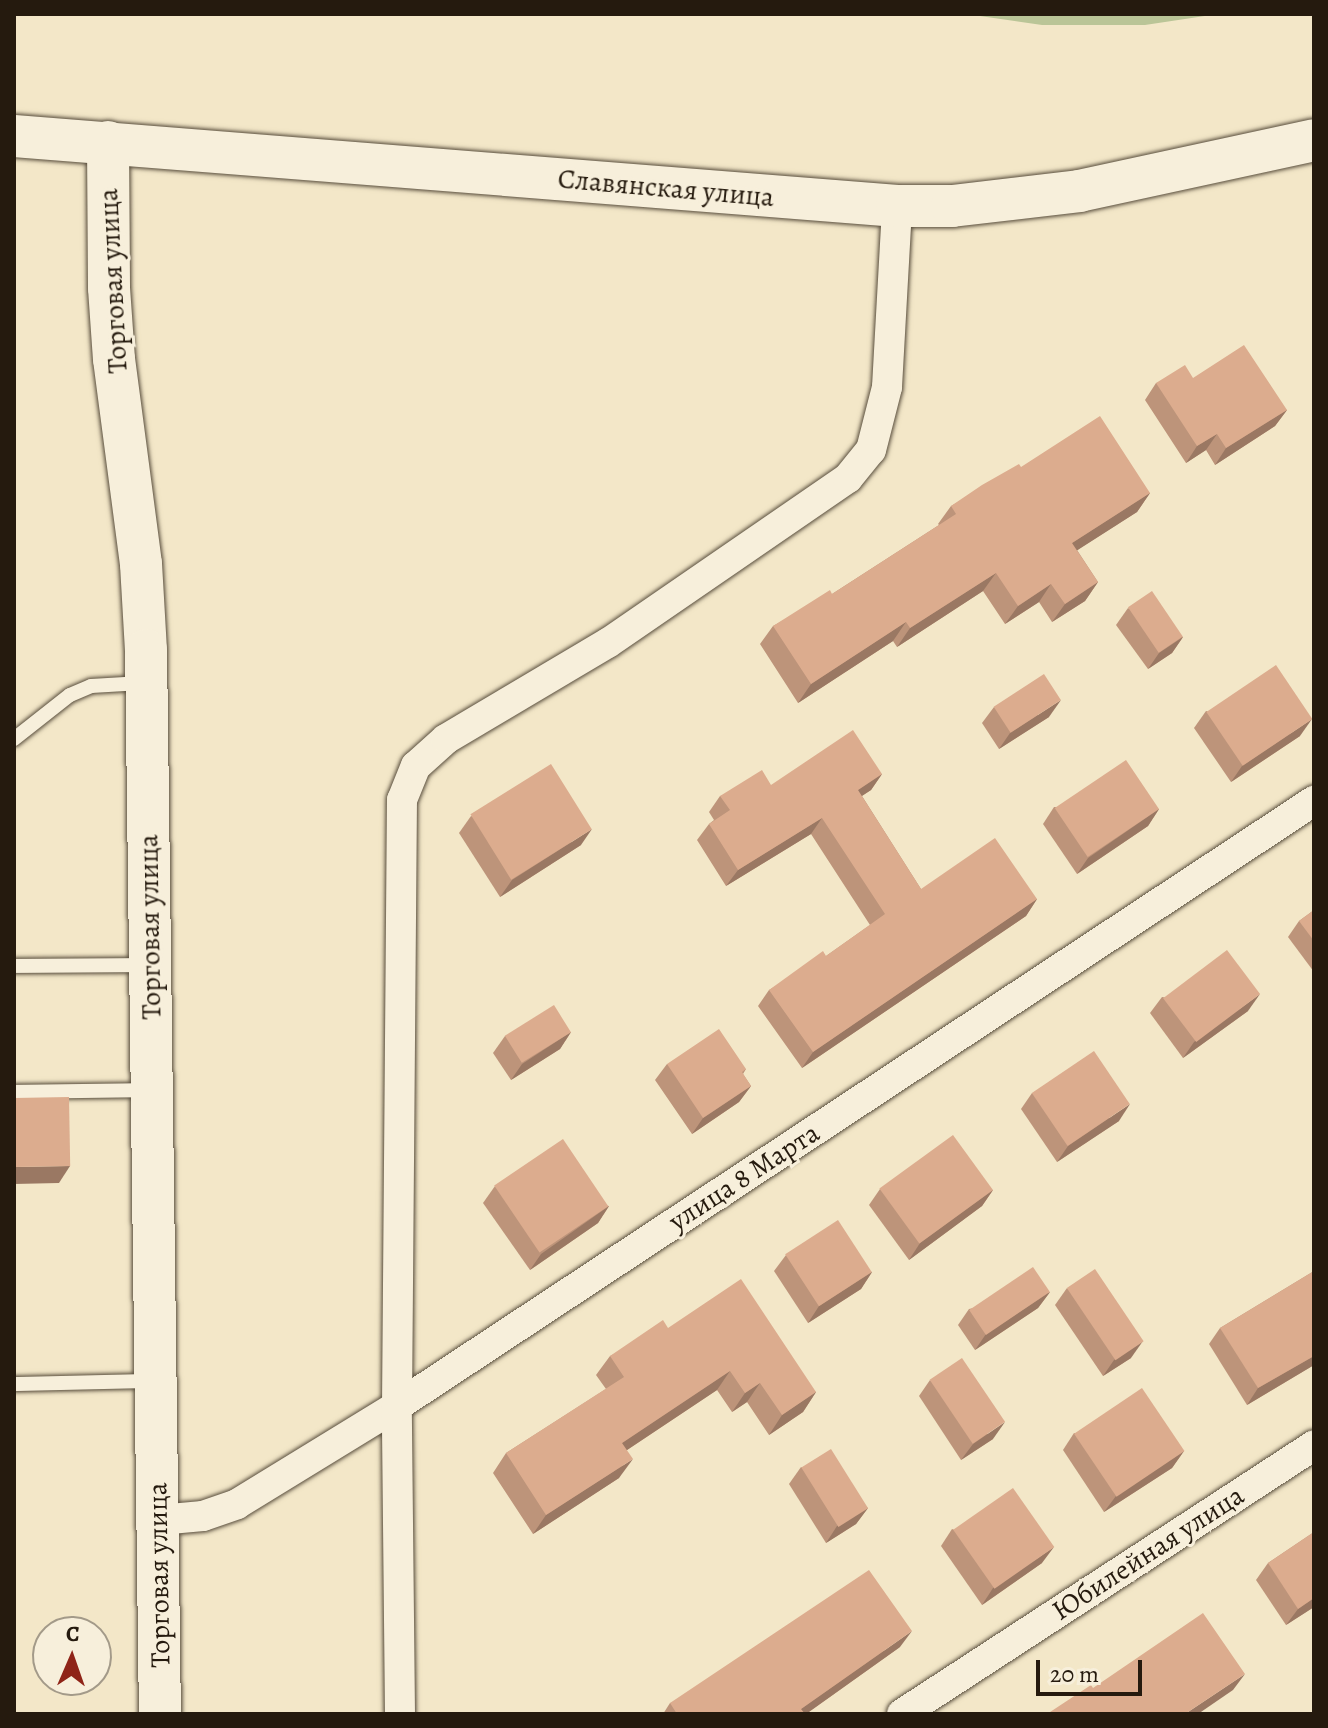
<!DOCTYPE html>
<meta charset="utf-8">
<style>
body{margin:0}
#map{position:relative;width:1328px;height:1728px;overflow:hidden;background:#f3e7c8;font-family:Alegreya,serif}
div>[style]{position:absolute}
.green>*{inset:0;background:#bac597}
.roads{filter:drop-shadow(0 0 2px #584d3c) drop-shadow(0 0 2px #584d3c)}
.lane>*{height:14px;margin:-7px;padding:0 7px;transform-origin:7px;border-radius:7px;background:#f7efdb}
.street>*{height:30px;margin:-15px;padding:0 15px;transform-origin:15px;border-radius:15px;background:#f7efdb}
.secondary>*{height:42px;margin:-21px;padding:0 21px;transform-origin:21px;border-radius:21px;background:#f7efdb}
.wall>*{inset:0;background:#bd947a}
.shaded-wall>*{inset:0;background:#9a7863}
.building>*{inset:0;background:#dcac8e;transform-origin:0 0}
span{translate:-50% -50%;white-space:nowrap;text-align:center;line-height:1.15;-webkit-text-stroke:6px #f7efdb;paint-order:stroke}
.street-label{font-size:28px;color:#251a0e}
.frame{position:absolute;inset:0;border:16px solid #251a0e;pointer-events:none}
.north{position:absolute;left:32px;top:1616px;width:80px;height:80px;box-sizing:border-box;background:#f7efdb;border:2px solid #a39a89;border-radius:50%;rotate:2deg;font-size:22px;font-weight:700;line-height:32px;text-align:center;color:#251a0e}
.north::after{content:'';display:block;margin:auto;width:28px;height:36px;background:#8f2418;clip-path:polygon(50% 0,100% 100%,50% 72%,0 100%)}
.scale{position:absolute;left:1036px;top:1660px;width:106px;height:36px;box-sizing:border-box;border:4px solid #251a0e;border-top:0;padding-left:10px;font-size:24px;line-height:28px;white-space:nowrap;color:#251a0e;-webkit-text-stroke:6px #f7efdb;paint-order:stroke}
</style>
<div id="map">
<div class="green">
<i style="clip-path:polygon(966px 14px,1218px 14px,1145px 25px,1042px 25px)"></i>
</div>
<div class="roads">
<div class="lane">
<i style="left:14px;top:739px;width:71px;rotate:-38.2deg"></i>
<i style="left:70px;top:695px;width:23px;rotate:-23deg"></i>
<i style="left:91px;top:686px;width:51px;rotate:-3.4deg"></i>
<i style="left:14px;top:966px;width:132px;rotate:-0.4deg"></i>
<i style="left:14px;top:1092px;width:136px;rotate:-0.8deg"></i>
<i style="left:14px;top:1384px;width:137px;rotate:-1.3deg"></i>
</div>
<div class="street">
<i style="left:159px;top:1520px;width:44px;rotate:-5.2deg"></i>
<i style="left:203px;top:1516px;width:36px;rotate:-19deg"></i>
<i style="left:237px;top:1504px;width:188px;rotate:-31.5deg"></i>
<i style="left:397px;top:1406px;width:1099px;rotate:-33.42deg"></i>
<i style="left:400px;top:1714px;width:308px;rotate:-90.6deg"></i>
<i style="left:397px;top:1406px;width:606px;rotate:-89.53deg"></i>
<i style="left:402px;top:800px;width:37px;rotate:-68deg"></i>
<i style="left:416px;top:766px;width:40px;rotate:-42deg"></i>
<i style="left:446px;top:739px;width:188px;rotate:-30.7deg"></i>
<i style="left:608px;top:643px;width:291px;rotate:-34.5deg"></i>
<i style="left:848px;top:478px;width:36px;rotate:-51deg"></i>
<i style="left:871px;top:450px;width:65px;rotate:-75.7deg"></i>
<i style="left:887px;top:387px;width:181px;rotate:-86.8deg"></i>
<i style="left:902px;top:1714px;width:492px;rotate:-33.1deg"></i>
</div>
<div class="secondary">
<i style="left:14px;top:136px;width:886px;rotate:4.53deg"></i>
<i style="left:897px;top:206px;width:55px"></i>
<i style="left:952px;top:206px;width:128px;rotate:-6.7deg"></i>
<i style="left:1079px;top:191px;width:240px;rotate:-12.2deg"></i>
<i style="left:108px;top:142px;width:146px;rotate:89.6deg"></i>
<i style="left:109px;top:288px;width:71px;rotate:86deg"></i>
<i style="left:114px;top:359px;width:207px;rotate:82.5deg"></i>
<i style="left:141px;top:564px;width:86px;rotate:86.7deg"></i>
<i style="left:146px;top:650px;width:1064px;rotate:89.25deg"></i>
</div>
</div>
<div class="wall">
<i style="clip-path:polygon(1193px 378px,1287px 410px,1275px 426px,1215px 465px,1206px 450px,1186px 463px,1145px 400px,1156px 383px)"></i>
<i style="clip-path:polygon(1021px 467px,1150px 493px,1137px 512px,1077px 550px,1098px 582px,1085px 601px,1052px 622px,1039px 602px,1005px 624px,983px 591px,897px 647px,893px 641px,798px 703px,760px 644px,773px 626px,832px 594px,939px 525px,938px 524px,951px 506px)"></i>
<i style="clip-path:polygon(1128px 608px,1183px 637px,1172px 653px,1148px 669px,1116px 625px)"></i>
<i style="clip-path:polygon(994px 707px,1049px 717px,999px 749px,982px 723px)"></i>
<i style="clip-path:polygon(1206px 711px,1300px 736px,1231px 782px,1194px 728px)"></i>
<i style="clip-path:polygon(882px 774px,871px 790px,862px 796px,921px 889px,1037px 899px,1026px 916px,802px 1068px,758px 1006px,769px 990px,826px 956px,870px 925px,811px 834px,726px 886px,697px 840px,709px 824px,714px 820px,709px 812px,720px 796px,771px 785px)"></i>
<i style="clip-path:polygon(1054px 807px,1159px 809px,1148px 826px,1077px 874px,1043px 824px)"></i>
<i style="clip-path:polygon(471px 816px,581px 845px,500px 897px,459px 833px)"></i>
<i style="clip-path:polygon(1314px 910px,1314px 972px,1288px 937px,1299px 921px)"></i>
<i style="clip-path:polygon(1162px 997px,1248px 1011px,1183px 1058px,1150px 1013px)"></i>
<i style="clip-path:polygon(571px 1032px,560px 1049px,511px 1080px,493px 1053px,505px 1036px)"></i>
<i style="clip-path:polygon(667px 1064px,746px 1069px,743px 1074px,751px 1086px,739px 1102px,692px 1134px,655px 1080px)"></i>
<i style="clip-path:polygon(1032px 1093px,1119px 1121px,1057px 1162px,1021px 1109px)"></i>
<i style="clip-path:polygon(495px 1186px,609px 1206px,598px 1223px,530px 1270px,483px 1203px)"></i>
<i style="clip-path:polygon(880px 1189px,993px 1190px,982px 1206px,909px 1260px,869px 1205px)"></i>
<i style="clip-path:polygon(786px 1255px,872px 1272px,861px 1289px,808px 1323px,774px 1271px)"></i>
<i style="clip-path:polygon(1314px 1271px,1314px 1365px,1247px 1405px,1209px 1344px,1220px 1328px)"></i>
<i style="clip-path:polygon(1067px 1288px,1131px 1358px,1103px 1376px,1055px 1305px)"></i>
<i style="clip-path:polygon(1050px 1292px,1038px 1308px,975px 1350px,958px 1325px,969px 1309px)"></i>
<i style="clip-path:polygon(668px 1328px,816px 1392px,803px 1412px,769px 1435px,747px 1402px,732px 1412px,717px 1390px,627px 1450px,619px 1478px,533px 1534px,493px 1473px,506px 1453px,606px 1389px,596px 1375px,610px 1356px)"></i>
<i style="clip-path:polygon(930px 1380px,993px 1439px,961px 1460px,919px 1396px)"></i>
<i style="clip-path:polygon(1074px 1433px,1184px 1451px,1172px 1468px,1104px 1512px,1063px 1450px)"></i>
<i style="clip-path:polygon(801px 1467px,868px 1508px,856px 1524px,826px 1543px,789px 1484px)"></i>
<i style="clip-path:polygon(952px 1529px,1042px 1563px,982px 1605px,941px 1546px)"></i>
<i style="clip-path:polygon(1314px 1532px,1314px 1607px,1286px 1625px,1256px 1580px,1268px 1563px)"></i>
<i style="clip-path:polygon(900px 1647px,806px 1714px,663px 1714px,670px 1703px)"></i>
</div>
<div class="shaded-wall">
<i style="clip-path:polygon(1287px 410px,1275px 426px,1215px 465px,1226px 448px)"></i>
<i style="clip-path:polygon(1217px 434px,1206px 450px,1186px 463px,1197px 446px)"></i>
<i style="clip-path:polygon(1150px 493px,1137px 512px,1059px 562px,1072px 543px)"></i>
<i style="clip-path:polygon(996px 573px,983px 591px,897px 647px,910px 628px)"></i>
<i style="clip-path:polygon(1098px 582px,1085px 601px,1052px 622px,1065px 604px)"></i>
<i style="clip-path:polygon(1051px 584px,1039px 602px,1005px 624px,1018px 606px)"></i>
<i style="clip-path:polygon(906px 622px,893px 641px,798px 703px,811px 684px)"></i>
<i style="clip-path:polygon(1183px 637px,1172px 653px,1148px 669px,1159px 653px)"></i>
<i style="clip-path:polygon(1061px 700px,1049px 717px,999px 749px,1010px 733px)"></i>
<i style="clip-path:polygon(1312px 719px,1300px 736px,1231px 782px,1242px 766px)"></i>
<i style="clip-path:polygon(882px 774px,871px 790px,846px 806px,858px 790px)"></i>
<i style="clip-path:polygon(1159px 809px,1148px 826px,1077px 874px,1088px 858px)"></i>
<i style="clip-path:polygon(822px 818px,811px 834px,726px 886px,738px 870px)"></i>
<i style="clip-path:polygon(592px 829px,581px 845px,500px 897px,512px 880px)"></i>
<i style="clip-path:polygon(1037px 899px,1026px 916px,802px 1068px,813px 1052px)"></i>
<i style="clip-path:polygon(1260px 994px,1248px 1011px,1183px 1058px,1194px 1042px)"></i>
<i style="clip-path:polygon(571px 1032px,560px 1049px,511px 1080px,522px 1064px)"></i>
<i style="clip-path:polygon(751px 1086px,739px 1102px,692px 1134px,703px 1118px)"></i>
<i style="clip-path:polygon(1130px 1104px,1119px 1121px,1057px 1162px,1068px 1146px)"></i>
<i style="clip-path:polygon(70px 1166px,59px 1183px,14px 1184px,14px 1167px)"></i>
<i style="clip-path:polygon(993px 1190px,982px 1206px,909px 1260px,920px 1243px)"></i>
<i style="clip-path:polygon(609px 1206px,598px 1223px,530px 1270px,541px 1254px)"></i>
<i style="clip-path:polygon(872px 1272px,861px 1289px,808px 1323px,819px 1306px)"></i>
<i style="clip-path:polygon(1050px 1292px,1038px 1308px,975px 1350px,986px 1334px)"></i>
<i style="clip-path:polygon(1143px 1341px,1131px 1358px,1103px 1376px,1114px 1360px)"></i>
<i style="clip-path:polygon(1314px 1356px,1314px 1365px,1247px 1405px,1258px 1388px)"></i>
<i style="clip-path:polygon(730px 1371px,717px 1390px,609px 1462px,622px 1443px)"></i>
<i style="clip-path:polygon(760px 1383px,747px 1402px,732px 1412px,745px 1393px)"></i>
<i style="clip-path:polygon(816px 1392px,803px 1412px,769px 1435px,782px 1415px)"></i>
<i style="clip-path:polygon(1005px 1422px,993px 1439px,961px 1460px,973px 1444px)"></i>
<i style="clip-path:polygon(1184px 1451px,1172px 1468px,1104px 1512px,1116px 1496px)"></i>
<i style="clip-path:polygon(633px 1459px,619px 1478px,533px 1534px,546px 1515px)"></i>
<i style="clip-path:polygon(868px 1508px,856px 1524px,826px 1543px,837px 1526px)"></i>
<i style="clip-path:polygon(1054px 1547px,1042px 1563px,982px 1605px,993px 1588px)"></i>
<i style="clip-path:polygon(1314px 1598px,1314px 1607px,1286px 1625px,1298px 1609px)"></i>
<i style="clip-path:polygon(912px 1631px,900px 1647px,806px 1714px,798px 1714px,801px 1709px)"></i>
<i style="clip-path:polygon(1245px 1674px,1233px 1690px,1198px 1714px,1185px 1714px)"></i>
</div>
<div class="building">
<i style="clip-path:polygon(1244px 345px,1287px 410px,1226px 448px,1217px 434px,1197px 446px,1156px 383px,1185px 365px,1193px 378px)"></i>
<i style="clip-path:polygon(1100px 416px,1150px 493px,1072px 543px,1098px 582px,1065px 604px,1051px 584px,1018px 606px,996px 573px,910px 628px,906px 622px,811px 684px,773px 626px,830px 590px,832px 594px,956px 514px,951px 506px,982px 485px,1019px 464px,1021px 467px)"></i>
<i style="left:1152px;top:591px;width:55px;height:29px;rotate:56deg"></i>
<i style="left:1276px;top:665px;width:65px;height:84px;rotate:56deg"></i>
<i style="left:1044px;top:674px;width:31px;height:60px;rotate:57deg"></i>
<i style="clip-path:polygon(853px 730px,882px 774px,858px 790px,921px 889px,995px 838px,1037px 899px,813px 1052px,769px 990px,823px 951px,826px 956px,885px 914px,822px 818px,738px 870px,709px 824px,730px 810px,720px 796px,762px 770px,771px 785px)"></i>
<i style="left:1126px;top:760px;width:59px;height:86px;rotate:56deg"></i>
<i style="left:551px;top:764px;width:77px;height:95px;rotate:58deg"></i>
<i style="clip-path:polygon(1314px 910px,1314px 941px,1299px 921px)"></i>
<i style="left:1227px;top:950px;width:55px;height:80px;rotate:53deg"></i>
<i style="left:554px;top:1005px;width:32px;height:58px;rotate:58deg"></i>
<i style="clip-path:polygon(719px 1029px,746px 1069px,742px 1072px,751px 1086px,703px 1118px,667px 1064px)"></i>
<i style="left:1094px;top:1051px;width:64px;height:75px;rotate:56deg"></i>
<i style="left:69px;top:1097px;width:69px;height:55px;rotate:89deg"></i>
<i style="left:953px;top:1135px;width:68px;height:91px;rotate:54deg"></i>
<i style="left:563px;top:1139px;width:81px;height:83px;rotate:56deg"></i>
<i style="left:838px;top:1220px;width:62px;height:63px;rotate:57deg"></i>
<i style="left:1033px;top:1267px;width:30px;height:77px;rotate:56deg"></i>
<i style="left:1095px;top:1269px;width:87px;height:34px;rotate:56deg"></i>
<i style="clip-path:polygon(1314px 1271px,1314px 1356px,1258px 1388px,1220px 1328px)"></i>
<i style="clip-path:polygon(741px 1279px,816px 1392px,782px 1415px,760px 1383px,745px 1393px,730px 1371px,622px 1443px,633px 1459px,546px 1515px,506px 1453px,624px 1377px,610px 1356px,663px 1320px,668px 1328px)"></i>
<i style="left:962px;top:1358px;width:77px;height:39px;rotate:56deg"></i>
<i style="left:1142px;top:1388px;width:76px;height:82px;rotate:56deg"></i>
<i style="left:831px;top:1449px;width:70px;height:35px;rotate:58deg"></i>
<i style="left:1013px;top:1488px;width:72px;height:73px;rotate:55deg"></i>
<i style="clip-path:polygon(1314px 1532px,1314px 1598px,1298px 1609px,1268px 1563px)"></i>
<i style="clip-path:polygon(869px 1570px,912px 1631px,801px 1709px,805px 1714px,677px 1714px,670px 1703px)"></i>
<i style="clip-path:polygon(1203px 1613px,1245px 1674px,1185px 1714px,1047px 1714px,1091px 1685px,1093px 1688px)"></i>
</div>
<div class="street-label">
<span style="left:666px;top:188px;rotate:5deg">Славянская улица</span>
<span style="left:113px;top:281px;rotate:-93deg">Торговая улица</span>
<span style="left:150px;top:927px;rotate:-91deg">Торговая улица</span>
<span style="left:744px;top:1177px;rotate:-33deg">улица 8 Марта</span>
<span style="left:1148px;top:1553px;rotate:-33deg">Юбилейная улица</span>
<span style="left:159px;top:1575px;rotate:-91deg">Торговая улица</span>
</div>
<div class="frame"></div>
<div class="north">С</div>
<div class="scale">20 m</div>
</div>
